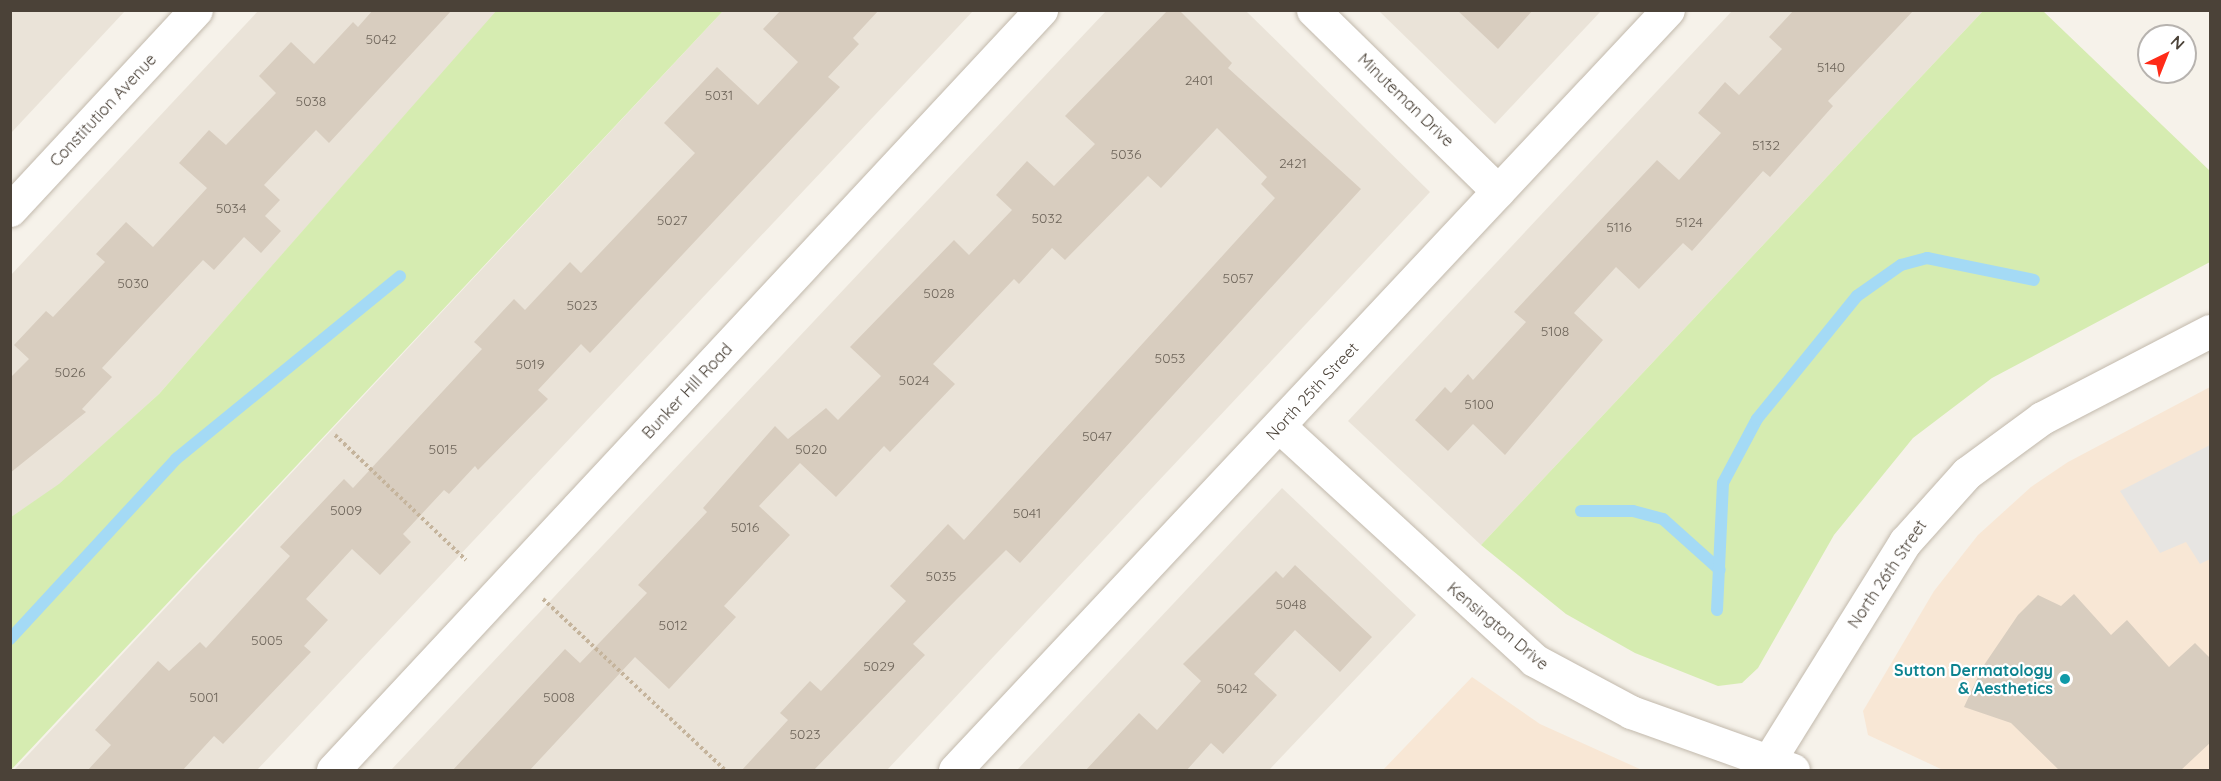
<!DOCTYPE html>
<style>
body{margin:0}
#map{position:relative;width:2221px;height:781px;overflow:hidden;background:#f6f2ea;font-family:Quicksand,sans-serif}
div>[style]{position:absolute}
.residential>*{inset:0;background:#eae3d8}
.commercial>*{inset:0;background:#f8e7d5}
.green>*{inset:0;background:#d6ecb1}
.parking>*{inset:0;background:#e7e5e2}
.stream>*{height:12px;margin:-6px;padding:0 6px;transform-origin:6px;border-radius:6px;background:#a4daf5}
.building>*{inset:0;background:#d8cdbf}
.path>*{height:4px;margin-top:-2px;transform-origin:0;background:repeating-linear-gradient(90deg,#c5b49c 0 3px,transparent 0 6px)}
.roads{filter:drop-shadow(0 0 2px #c2b9ac) drop-shadow(0 0 2px #c2b9ac)}
.minor>*{height:33px;margin:-16.5px;padding:0 16.5px;transform-origin:16.5px;border-radius:16.5px;background:#fff}
.dots>*{width:16px;height:16px;translate:-50% -50%;box-sizing:border-box;border:3px solid #fff;border-radius:50%}
span{translate:-50% -50%;white-space:nowrap;text-align:center;line-height:1.15;-webkit-text-stroke:4.5px #fff;paint-order:stroke}
.number-label{font-size:14px;color:#6e655a}
.number-label span{-webkit-text-stroke-width:0}
.street-label{font-size:16px;color:#4b4238}
.culture-label{font-size:16px;color:#0d838f;font-weight:700}
.right{translate:-100% -50%;text-align:right}
.frame{position:absolute;inset:0;border:12px solid #4b4238;pointer-events:none}
.north{position:absolute;left:2137px;top:24px;width:60px;height:60px;box-sizing:border-box;background:#fff;border:2px solid #b7b3af;border-radius:50%;rotate:43deg;font-size:16px;font-weight:700;line-height:24px;text-align:center;color:#4b4238}
.north::after{content:'';display:block;margin:auto;width:21px;height:27px;background:#ff2b18;clip-path:polygon(50% 0,100% 100%,50% 72%,0 100%)}
</style>
<div id="map">
<div class="residential">
<i style="clip-path:polygon(11px 10px,125px 11px,11px 133px,10px 11px)"></i>
<i style="clip-path:polygon(258px 11px,497px 11px,159px 394px,59px 485px,11px 517px,10px 276px)"></i>
<i style="clip-path:polygon(723px 11px,973px 11px,257px 770px,14px 770px)"></i>
<i style="clip-path:polygon(1106px 11px,1246px 11px,1430px 192px,887px 770px,391px 770px)"></i>
<i style="clip-path:polygon(1379px 11px,1601px 11px,1495px 124px)"></i>
<i style="clip-path:polygon(1732px 11px,1983px 11px,1481px 545px,1348px 421px)"></i>
<i style="clip-path:polygon(1282px 488px,1416px 615px,1269px 770px,1017px 770px)"></i>
</div>
<div class="commercial">
<i style="clip-path:polygon(2210px 387px,2210px 770px,1943px 770px,1868px 735px,1863px 711px,1934px 591px,1978px 535px,2031px 487px,2068px 462px)"></i>
<i style="clip-path:polygon(1472px 677px,1540px 724px,1642px 770px,1383px 770px)"></i>
</div>
<div class="green">
<i style="clip-path:polygon(497px 10px,723px 11px,11px 770px,11px 517px,59px 484px,159px 394px)"></i>
<i style="clip-path:polygon(1983px 11px,2043px 11px,2210px 171px,2210px 262px,1992px 378px,1913px 438px,1834px 535px,1758px 668px,1742px 683px,1718px 686px,1635px 653px,1566px 614px,1481px 545px)"></i>
</div>
<div class="parking">
<i style="clip-path:polygon(2210px 445px,2210px 559px,2200px 564px,2186px 542px,2160px 553px,2120px 491px)"></i>
</div>
<div class="stream">
<i style="left:1581px;top:511px;width:52px"></i>
<i style="left:1633px;top:511px;width:31px;rotate:15deg"></i>
<i style="left:1663px;top:519px;width:76px;rotate:41.8deg"></i>
<i style="left:1717px;top:610px;width:127px;rotate:-87.3deg"></i>
<i style="left:1723px;top:483px;width:72px;rotate:-62deg"></i>
<i style="left:1757px;top:419px;width:159px;rotate:-50.9deg"></i>
<i style="left:1857px;top:296px;width:54px;rotate:-35.2deg"></i>
<i style="left:1901px;top:265px;width:27px;rotate:-15deg"></i>
<i style="left:1927px;top:258px;width:109px;rotate:11.6deg"></i>
<i style="left:10px;top:639px;width:245px;rotate:-47.3deg"></i>
<i style="left:176px;top:459px;width:289px;rotate:-39.2deg"></i>
</div>
<div class="building">
<i style="clip-path:polygon(373px 10px,452px 10px,329px 143px,316px 130px,264px 185px,280px 200px,265px 216px,281px 231px,261px 253px,244px 237px,214px 270px,203px 260px,102px 368px,112px 377px,82px 409px,86px 412px,10px 473px,10px 378px,29px 359px,14px 345px,46px 311px,53px 317px,105px 262px,96px 254px,126px 222px,153px 247px,207px 188px,179px 163px,209px 130px,226px 145px,276px 93px,259px 76px,291px 42px,314px 64px,353px 22px,358px 27px)"></i>
<i style="clip-path:polygon(781px 10px,879px 10px,853px 38px,859px 44px,828px 77px,840px 87px,590px 353px,581px 344px,538px 390px,548px 399px,478px 470px,475px 466px,449px 494px,444px 490px,403px 534px,411px 542px,380px 575px,352px 549px,306px 599px,328px 620px,304px 646px,311px 652px,223px 744px,214px 736px,182px 771px,87px 771px,111px 745px,95px 730px,158px 661px,169px 671px,200px 642px,206px 648px,290px 556px,280px 547px,344px 479px,353px 488px,482px 349px,474px 342px,514px 299px,525px 310px,570px 262px,581px 273px,695px 153px,664px 123px,717px 67px,758px 105px,798px 62px,763px 29px)"></i>
<i style="clip-path:polygon(1168px 10px,1179px 10px,1232px 63px,1228px 68px,1361px 189px,1020px 563px,1006px 550px,957px 599px,913px 644px,925px 655px,813px 771px,741px 771px,788px 720px,780px 713px,810px 681px,821px 691px,906px 601px,890px 586px,948px 524px,964px 540px,1275px 198px,1261px 184px,1267px 177px,1217px 128px,1161px 188px,1148px 176px,1065px 260px,1052px 248px,1019px 284px,1014px 279px,933px 364px,955px 384px,890px 452px,884px 446px,836px 497px,800px 463px,759px 506px,790px 535px,724px 606px,736px 617px,669px 689px,635px 657px,529px 771px,452px 771px,565px 649px,580px 663px,647px 593px,638px 585px,707px 512px,703px 508px,775px 426px,788px 439px,826px 408px,838px 420px,881px 376px,850px 347px,954px 240px,969px 255px,1012px 210px,996px 195px,1027px 161px,1054px 186px,1095px 144px,1065px 116px)"></i>
<i style="clip-path:polygon(1457px 10px,1533px 10px,1498px 49px)"></i>
<i style="clip-path:polygon(1794px 10px,1914px 10px,1828px 101px,1833px 106px,1770px 177px,1763px 171px,1692px 251px,1683px 243px,1639px 289px,1616px 267px,1574px 313px,1603px 340px,1505px 455px,1473px 424px,1448px 451px,1415px 420px,1445px 387px,1451px 393px,1468px 374px,1473px 380px,1526px 322px,1514px 312px,1657px 160px,1679px 180px,1721px 133px,1698px 113px,1725px 82px,1739px 95px,1782px 49px,1769px 37px)"></i>
<i style="clip-path:polygon(1295px 565px,1372px 637px,1340px 672px,1295px 630px,1254px 674px,1277px 695px,1223px 754px,1211px 743px,1186px 771px,1085px 771px,1139px 713px,1157px 730px,1201px 681px,1183px 664px,1276px 571px,1283px 578px)"></i>
<i style="clip-path:polygon(2074px 594px,2111px 635px,2127px 620px,2169px 667px,2195px 643px,2211px 659px,2211px 742px,2180px 771px,2060px 771px,2011px 723px,1964px 707px,1982px 668px,2018px 615px,2038px 595px,2061px 606px)"></i>
</div>
<div class="path">
<i style="left:335px;top:435px;width:181px;rotate:43.7deg"></i>
<i style="left:543px;top:599px;width:250px;rotate:43.2deg"></i>
</div>
<div class="roads">
<div class="minor">
<i style="left:1313px;top:10px;width:259px;rotate:44.4deg"></i>
<i style="left:10px;top:210px;width:273px;rotate:-47.1deg"></i>
<i style="left:1279px;top:426px;width:346px;rotate:42.5deg"></i>
<i style="left:1534px;top:660px;width:110px;rotate:28.2deg"></i>
<i style="left:1631px;top:712px;width:172px;rotate:19.7deg"></i>
<i style="left:333px;top:770px;width:1039px;rotate:-47.03deg"></i>
<i style="left:955px;top:770px;width:1042px;rotate:-46.83deg"></i>
<i style="left:1763px;top:770px;width:269px;rotate:-58.1deg"></i>
<i style="left:1905px;top:542px;width:93px;rotate:-48.1deg"></i>
<i style="left:1967px;top:473px;width:93px;rotate:-36.3deg"></i>
<i style="left:2042px;top:418px;width:189px;rotate:-27.4deg"></i>
</div>
</div>
<div class="dots">
<i style="left:2065px;top:679px;background:#0f9aa8"></i>
</div>
<div class="number-label">
<span style="left:381px;top:39px">5042</span>
<span style="left:1831px;top:67px">5140</span>
<span style="left:1199px;top:80px">2401</span>
<span style="left:719px;top:95px">5031</span>
<span style="left:311px;top:101px">5038</span>
<span style="left:1766px;top:145px">5132</span>
<span style="left:1126px;top:154px">5036</span>
<span style="left:1293px;top:163px">2421</span>
<span style="left:231px;top:208px">5034</span>
<span style="left:1047px;top:218px">5032</span>
<span style="left:672px;top:220px">5027</span>
<span style="left:1689px;top:222px">5124</span>
<span style="left:1619px;top:227px">5116</span>
<span style="left:1238px;top:278px">5057</span>
<span style="left:133px;top:283px">5030</span>
<span style="left:939px;top:293px">5028</span>
<span style="left:582px;top:305px">5023</span>
<span style="left:1555px;top:331px">5108</span>
<span style="left:1170px;top:358px">5053</span>
<span style="left:530px;top:364px">5019</span>
<span style="left:70px;top:372px">5026</span>
<span style="left:914px;top:380px">5024</span>
<span style="left:1479px;top:404px">5100</span>
<span style="left:1097px;top:436px">5047</span>
<span style="left:443px;top:449px">5015</span>
<span style="left:811px;top:449px">5020</span>
<span style="left:346px;top:510px">5009</span>
<span style="left:1027px;top:513px">5041</span>
<span style="left:745px;top:527px">5016</span>
<span style="left:941px;top:576px">5035</span>
<span style="left:1291px;top:604px">5048</span>
<span style="left:673px;top:625px">5012</span>
<span style="left:267px;top:640px">5005</span>
<span style="left:879px;top:666px">5029</span>
<span style="left:1232px;top:688px">5042</span>
<span style="left:204px;top:697px">5001</span>
<span style="left:559px;top:697px">5008</span>
<span style="left:805px;top:734px">5023</span>
</div>
<div class="street-label">
<span style="left:1406px;top:100px;rotate:44deg">Minuteman Drive</span>
<span style="left:103px;top:110px;rotate:-47deg">Constitution Avenue</span>
<span style="left:687px;top:391px;rotate:-47deg">Bunker Hill Road</span>
<span style="left:1312px;top:391px;rotate:-47deg">North 25th Street</span>
<span style="left:1887px;top:574px;rotate:-56deg">North 26th Street</span>
<span style="left:1498px;top:626px;rotate:40deg">Kensington Drive</span>
</div>
<div class="culture-label">
<span class="right" style="left:2053px;top:679px">Sutton Dermatology<br>&amp; Aesthetics</span>
</div>
<div class="frame"></div>
<div class="north">N</div>
</div>
